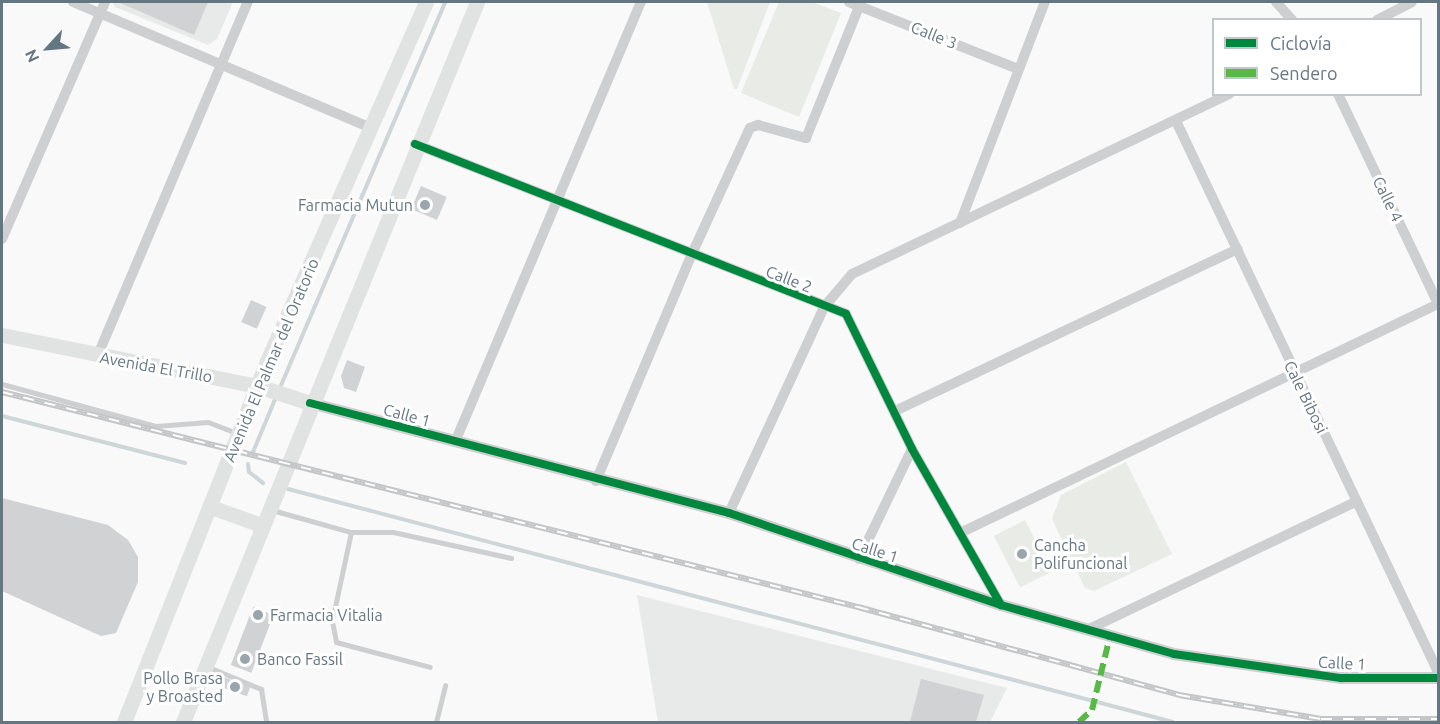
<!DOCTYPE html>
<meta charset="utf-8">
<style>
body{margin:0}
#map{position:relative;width:1440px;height:724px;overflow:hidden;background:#f9f9f9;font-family:Ubuntu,sans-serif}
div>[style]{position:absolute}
.built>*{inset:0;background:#e8e9e9}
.green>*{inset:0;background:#e8ebe6;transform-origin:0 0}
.stream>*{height:4px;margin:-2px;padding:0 2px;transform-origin:2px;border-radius:2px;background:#ced6d9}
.building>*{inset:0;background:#d0d2d3;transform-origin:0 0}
.service>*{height:5px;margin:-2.5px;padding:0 2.5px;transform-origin:2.5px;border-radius:2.5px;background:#cecfd0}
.minor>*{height:10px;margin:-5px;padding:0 5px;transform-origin:5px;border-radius:5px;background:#cecfd0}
.tertiary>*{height:12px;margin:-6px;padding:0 6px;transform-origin:6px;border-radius:6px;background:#cecfd0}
.secondary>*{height:15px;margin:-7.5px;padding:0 7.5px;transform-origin:7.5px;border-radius:7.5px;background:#e1e2e2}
.rail>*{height:6px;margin-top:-3px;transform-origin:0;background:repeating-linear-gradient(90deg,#fff 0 11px,#c3c5c6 0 22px);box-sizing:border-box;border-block:2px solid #c3c5c6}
.quiet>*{height:6px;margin-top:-3px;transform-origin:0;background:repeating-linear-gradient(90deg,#58b947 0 12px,transparent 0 18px)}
.cycleway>*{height:8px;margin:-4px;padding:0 4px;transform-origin:4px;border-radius:4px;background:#00873e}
.dots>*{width:16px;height:16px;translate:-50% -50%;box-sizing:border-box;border:3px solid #fff;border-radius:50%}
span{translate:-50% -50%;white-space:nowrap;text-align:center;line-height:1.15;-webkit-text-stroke:6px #fff;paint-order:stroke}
.street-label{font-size:16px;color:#657683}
.poi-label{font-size:16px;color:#657683}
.right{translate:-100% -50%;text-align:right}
.left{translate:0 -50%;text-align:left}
.frame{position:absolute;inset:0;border:3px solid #657683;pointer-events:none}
.legend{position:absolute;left:1212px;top:18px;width:210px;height:78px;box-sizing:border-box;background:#fff;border:2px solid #c1c8cd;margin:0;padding:8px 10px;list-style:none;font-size:18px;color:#657683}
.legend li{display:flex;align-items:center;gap:12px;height:30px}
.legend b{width:30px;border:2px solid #c1c8cd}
.north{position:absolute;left:18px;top:18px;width:60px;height:60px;-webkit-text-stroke:4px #fff;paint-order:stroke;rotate:244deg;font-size:16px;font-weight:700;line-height:24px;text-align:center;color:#657683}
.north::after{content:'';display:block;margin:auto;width:21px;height:27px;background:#657683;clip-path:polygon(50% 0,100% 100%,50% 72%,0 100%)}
</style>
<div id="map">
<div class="built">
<i style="clip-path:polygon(112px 2px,233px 2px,217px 39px,208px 45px,115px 7px)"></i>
<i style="clip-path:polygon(637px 595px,1007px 688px,990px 722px,658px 722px)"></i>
</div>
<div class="green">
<i style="clip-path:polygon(707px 2px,770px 2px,737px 89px,734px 89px)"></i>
<i style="clip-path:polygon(779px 2px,812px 2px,841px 13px,799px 117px,741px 93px)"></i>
<i style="clip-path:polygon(1126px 462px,1172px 554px,1094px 591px,1085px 588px,1052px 519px,1061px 495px)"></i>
<i style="left:1025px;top:520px;width:58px;height:35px;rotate:63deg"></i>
</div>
<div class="stream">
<i style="left:279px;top:390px;width:422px;rotate:-66.8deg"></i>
<i style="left:2px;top:416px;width:189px;rotate:14.4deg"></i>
<i style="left:253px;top:452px;width:60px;rotate:-67.3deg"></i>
<i style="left:248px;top:464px;width:8px;rotate:83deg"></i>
<i style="left:249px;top:472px;width:18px;rotate:38deg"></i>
<i style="left:288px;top:489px;width:915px;rotate:14.75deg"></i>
</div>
<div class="building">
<i style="clip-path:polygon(118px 2px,208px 2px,194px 35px)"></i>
<i style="left:421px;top:186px;width:28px;height:25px;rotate:23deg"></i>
<i style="left:251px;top:300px;width:17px;height:24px;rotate:24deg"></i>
<i style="clip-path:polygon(347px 360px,365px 367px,356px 392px,344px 388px,341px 376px)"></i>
<i style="clip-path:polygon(2px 498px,108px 525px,128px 540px,138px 557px,138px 582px,116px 633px,101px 636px,2px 591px)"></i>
<i style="left:253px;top:607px;width:22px;height:62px;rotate:21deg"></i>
<i style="left:223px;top:677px;width:29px;height:10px;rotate:20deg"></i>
<i style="clip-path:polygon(921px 679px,984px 695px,976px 722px,910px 722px)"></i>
</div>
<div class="service">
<i style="left:2px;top:384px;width:160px;rotate:15.3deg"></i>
<i style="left:156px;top:426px;width:52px;rotate:-4.4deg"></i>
<i style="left:208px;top:422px;width:31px;rotate:21deg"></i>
<i style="left:272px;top:510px;width:82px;rotate:15.6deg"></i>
<i style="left:351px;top:532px;width:42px"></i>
<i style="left:393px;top:532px;width:121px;rotate:12.4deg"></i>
<i style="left:351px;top:532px;width:91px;rotate:102.1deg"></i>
<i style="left:332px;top:621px;width:21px;rotate:79deg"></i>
<i style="left:336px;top:642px;width:97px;rotate:14.9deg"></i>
<i style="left:206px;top:666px;width:60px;rotate:22.7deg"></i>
<i style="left:261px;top:689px;width:33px;rotate:81deg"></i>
<i style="left:436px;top:722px;width:38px;rotate:-76deg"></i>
</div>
<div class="minor">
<i style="left:73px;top:2px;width:324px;rotate:22.9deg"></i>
<i style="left:849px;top:2px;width:182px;rotate:21.6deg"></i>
<i style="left:1276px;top:2px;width:24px;rotate:48deg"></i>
<i style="left:1377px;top:20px;width:39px;rotate:-27deg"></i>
<i style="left:1338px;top:94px;width:233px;rotate:64.5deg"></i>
<i style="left:1176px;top:121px;width:610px;rotate:64.57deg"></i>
<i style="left:415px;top:144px;width:463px;rotate:21.5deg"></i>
<i style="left:846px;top:314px;width:150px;rotate:63.9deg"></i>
<i style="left:912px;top:449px;width:180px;rotate:60.3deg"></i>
<i style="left:960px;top:223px;width:237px;rotate:-69deg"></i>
<i style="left:2px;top:239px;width:258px;rotate:-66.5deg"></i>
<i style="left:97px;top:357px;width:386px;rotate:-67deg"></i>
<i style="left:895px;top:411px;width:379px;rotate:-25.3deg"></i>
<i style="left:455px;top:442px;width:478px;rotate:-67.1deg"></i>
<i style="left:596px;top:481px;width:244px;rotate:-67.1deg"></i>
<i style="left:691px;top:256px;width:141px;rotate:-65.3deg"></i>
<i style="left:750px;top:128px;width:9px;rotate:-21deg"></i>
<i style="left:758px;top:125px;width:50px;rotate:15.2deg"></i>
<i style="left:806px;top:138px;width:147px;rotate:-68deg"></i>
<i style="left:729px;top:513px;width:227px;rotate:-65.2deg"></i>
<i style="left:824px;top:307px;width:43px;rotate:-49.7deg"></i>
<i style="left:852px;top:274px;width:418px;rotate:-25.5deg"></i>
<i style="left:960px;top:533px;width:530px;rotate:-25.6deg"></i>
<i style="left:859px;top:559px;width:122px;rotate:-64.3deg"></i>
<i style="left:1087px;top:630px;width:299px;rotate:-25.5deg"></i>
</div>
<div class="tertiary">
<i style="left:310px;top:403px;width:433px;rotate:14.7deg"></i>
<i style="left:729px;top:513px;width:287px;rotate:18.7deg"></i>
<i style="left:1001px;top:605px;width:180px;rotate:15.8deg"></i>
<i style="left:1174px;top:654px;width:169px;rotate:8.2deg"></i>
<i style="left:1341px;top:678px;width:97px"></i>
</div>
<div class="secondary">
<i style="left:2px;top:335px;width:261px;rotate:11.3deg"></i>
<i style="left:258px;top:386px;width:55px;rotate:18.1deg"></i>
<i style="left:211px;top:507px;width:53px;rotate:19.8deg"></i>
<i style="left:124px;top:722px;width:388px;rotate:-68.4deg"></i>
<i style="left:267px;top:361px;width:393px;rotate:-66.1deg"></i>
<i style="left:183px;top:722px;width:778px;rotate:-67.79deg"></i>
</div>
<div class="rail">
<i style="left:2px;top:392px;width:883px;rotate:14.1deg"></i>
<i style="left:858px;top:607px;width:333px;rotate:15.3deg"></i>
<i style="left:1179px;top:695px;width:144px;rotate:9.6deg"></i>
<i style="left:1321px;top:719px;width:117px"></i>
</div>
<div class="quiet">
<i style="left:1079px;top:722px;width:18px;rotate:-43deg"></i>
<i style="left:1092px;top:710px;width:76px;rotate:-76.3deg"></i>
</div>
<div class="cycleway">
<i style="left:415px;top:144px;width:463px;rotate:21.5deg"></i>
<i style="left:846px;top:314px;width:150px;rotate:63.9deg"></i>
<i style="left:912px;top:449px;width:180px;rotate:60.3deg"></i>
<i style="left:310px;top:403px;width:433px;rotate:14.7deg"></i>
<i style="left:729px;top:513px;width:287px;rotate:18.7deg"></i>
<i style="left:1001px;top:605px;width:180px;rotate:15.8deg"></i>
<i style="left:1174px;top:654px;width:169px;rotate:8.2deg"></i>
<i style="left:1341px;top:678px;width:97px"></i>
</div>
<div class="dots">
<i style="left:425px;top:205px;background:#99a4ac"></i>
<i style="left:1022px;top:554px;background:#99a4ac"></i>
<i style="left:258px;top:615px;background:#99a4ac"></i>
<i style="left:245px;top:659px;background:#99a4ac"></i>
<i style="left:235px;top:687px;background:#99a4ac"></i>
</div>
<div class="street-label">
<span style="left:934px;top:35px;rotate:22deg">Calle 3</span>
<span style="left:1388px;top:199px;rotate:64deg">Calle 4</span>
<span style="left:789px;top:279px;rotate:21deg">Calle 2</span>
<span style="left:271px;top:360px;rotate:-67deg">Avenida El Palmar del Oratorio</span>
<span style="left:156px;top:367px;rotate:10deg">Avenida El Trillo</span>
<span style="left:1306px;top:397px;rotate:64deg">Cale Bibosi</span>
<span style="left:407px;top:415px;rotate:15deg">Calle 1</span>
<span style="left:875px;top:550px;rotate:18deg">Calle 1</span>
<span style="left:1342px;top:663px;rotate:3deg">Calle 1</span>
</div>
<div class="poi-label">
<span class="right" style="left:413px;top:205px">Farmacia Mutun</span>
<span class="left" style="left:1034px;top:554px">Cancha<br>Polifuncional</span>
<span class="left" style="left:270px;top:615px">Farmacia Vitalia</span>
<span class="left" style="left:257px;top:659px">Banco Fassil</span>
<span class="right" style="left:223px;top:687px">Pollo Brasa<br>y Broasted</span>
</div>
<div class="frame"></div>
<ul class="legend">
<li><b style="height:8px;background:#00873e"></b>Ciclovía</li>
<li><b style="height:8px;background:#58b947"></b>Sendero</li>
</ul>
<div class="north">N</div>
</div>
